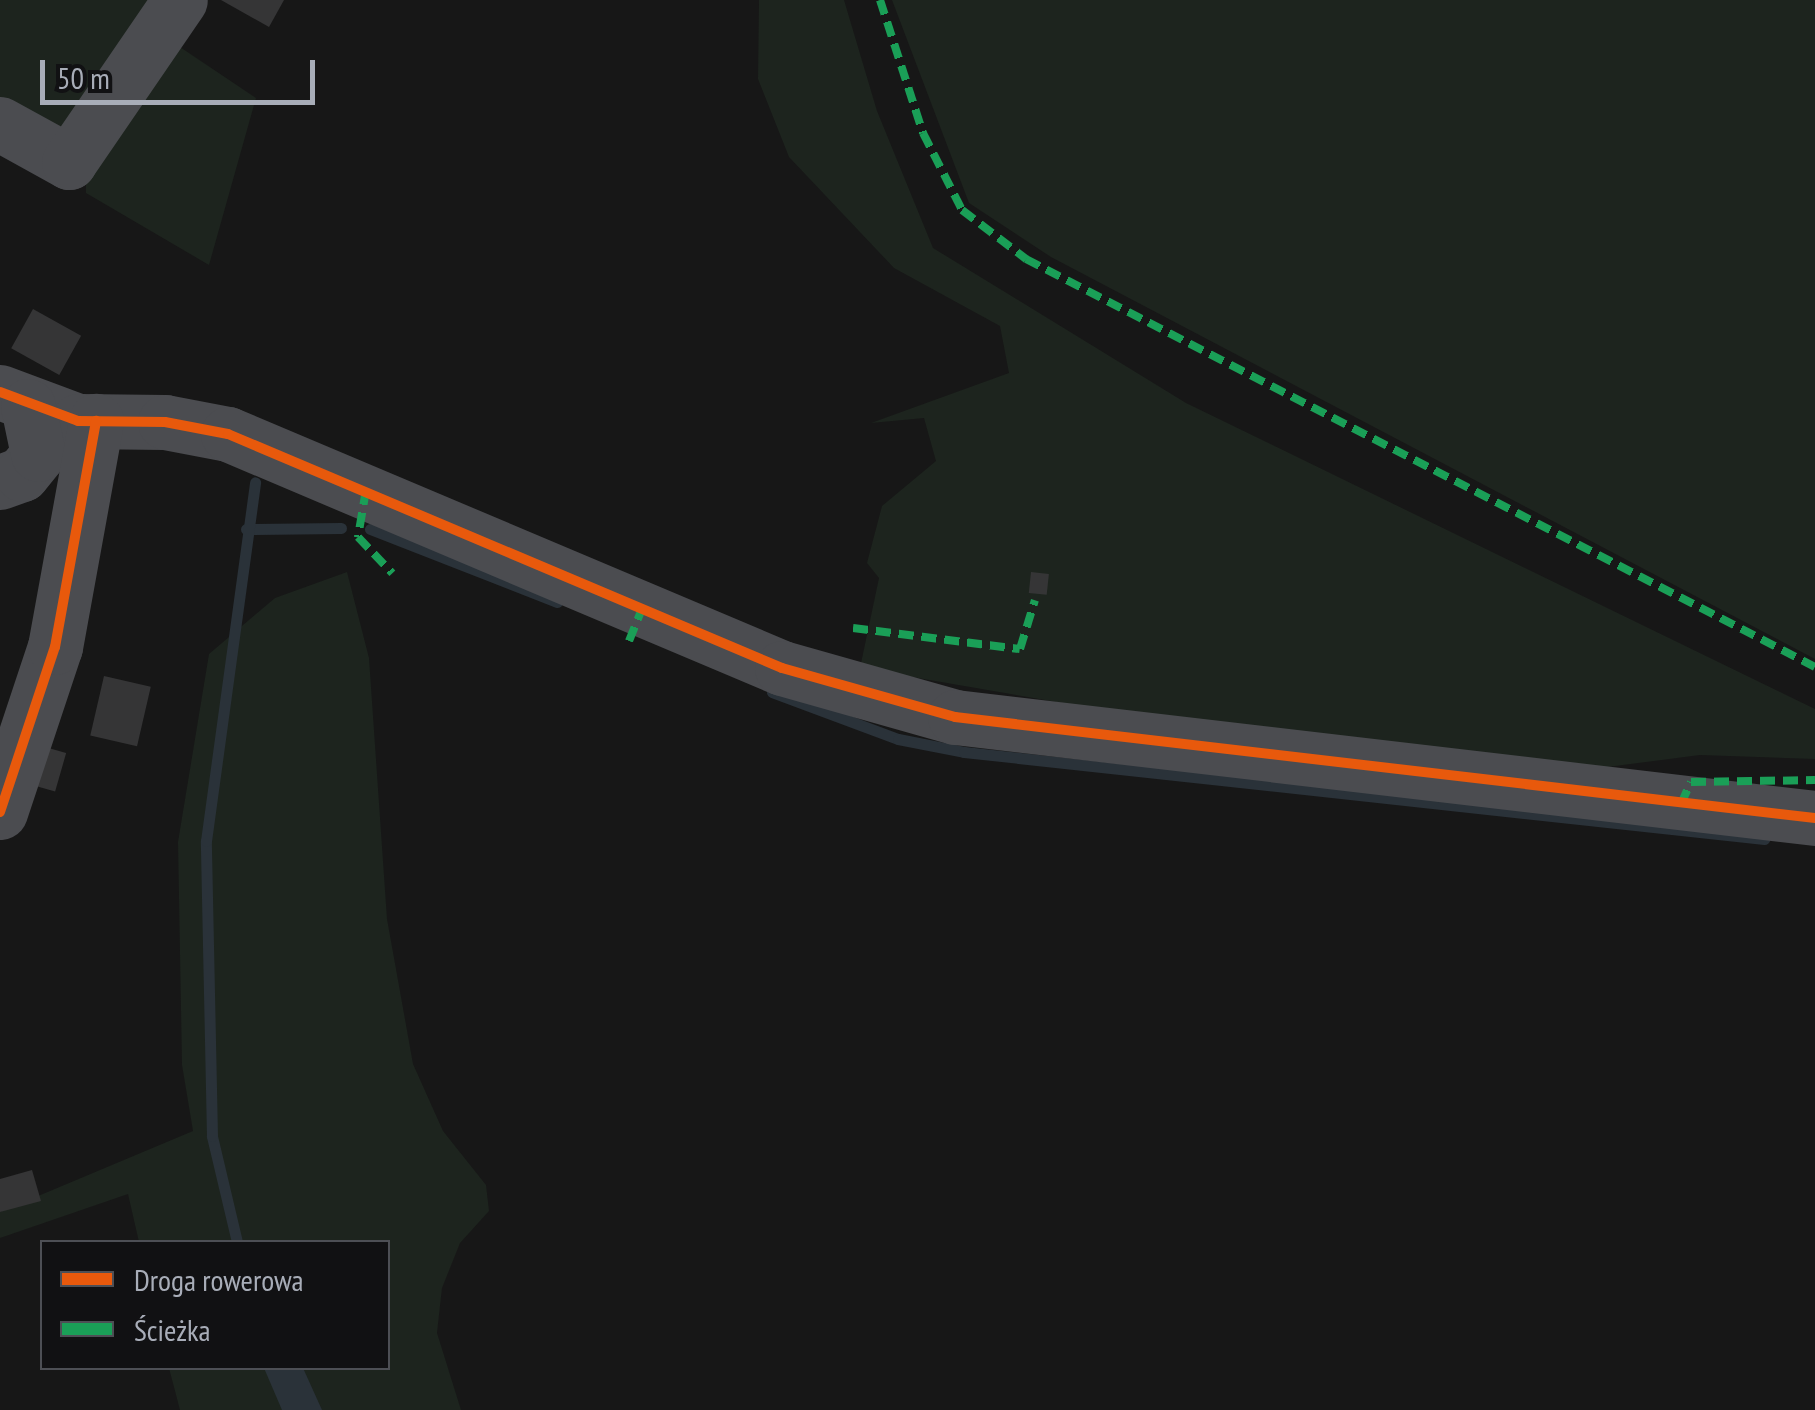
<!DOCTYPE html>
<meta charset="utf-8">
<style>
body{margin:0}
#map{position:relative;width:1815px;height:1410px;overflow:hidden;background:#171717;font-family:"PT Sans Narrow",sans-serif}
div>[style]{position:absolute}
.green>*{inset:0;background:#1d241e}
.water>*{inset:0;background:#2a3239}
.stream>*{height:11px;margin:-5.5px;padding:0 5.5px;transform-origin:5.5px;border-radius:5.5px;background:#2a3239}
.building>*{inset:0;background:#353536;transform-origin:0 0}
.minor>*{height:55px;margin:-27.5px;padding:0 27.5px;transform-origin:27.5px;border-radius:27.5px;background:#4b4c50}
.quiet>*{height:8px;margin-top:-4px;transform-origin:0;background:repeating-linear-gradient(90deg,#1a9f57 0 15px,transparent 0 23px)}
.cycleway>*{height:10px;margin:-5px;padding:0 5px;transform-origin:5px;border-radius:5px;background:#e8590c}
span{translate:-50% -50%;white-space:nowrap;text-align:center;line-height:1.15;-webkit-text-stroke:8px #111113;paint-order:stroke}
.legend{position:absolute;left:40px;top:1240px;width:350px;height:130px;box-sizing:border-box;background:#111113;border:2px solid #4d4f55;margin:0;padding:12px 18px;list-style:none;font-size:30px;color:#a8adb8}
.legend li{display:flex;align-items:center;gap:20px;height:50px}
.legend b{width:50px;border:2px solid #4d4f55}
.scale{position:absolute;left:40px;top:60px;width:275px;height:45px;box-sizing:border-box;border:5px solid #a8adb8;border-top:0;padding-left:12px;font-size:30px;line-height:35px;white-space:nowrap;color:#a8adb8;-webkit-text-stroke:8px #111113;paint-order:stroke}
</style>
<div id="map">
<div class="green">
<i style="clip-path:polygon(0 0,169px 0,68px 138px,0 116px)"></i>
<i style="clip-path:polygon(759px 0,844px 0,877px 111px,933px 248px,1186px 403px,1815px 709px,1815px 759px,1700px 755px,1592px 769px,1080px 706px,860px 668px,879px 578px,867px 563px,882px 506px,936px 461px,924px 418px,871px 423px,1009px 373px,1000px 326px,894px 268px,789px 157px,758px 79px)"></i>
<i style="clip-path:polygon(892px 0,1815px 0,1815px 659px,1051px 257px,969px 203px)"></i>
<i style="clip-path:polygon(174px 43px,256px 98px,209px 265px,86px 193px,86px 163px)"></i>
<i style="clip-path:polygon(347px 572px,369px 658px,387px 919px,413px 1064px,443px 1131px,486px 1185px,489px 1211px,460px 1243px,442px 1288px,437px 1333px,461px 1410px,180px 1410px,169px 1368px,388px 1368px,388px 1242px,139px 1242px,128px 1194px,0 1238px,0 1212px,193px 1131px,182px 1065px,178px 842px,209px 654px,275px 598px)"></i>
</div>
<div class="water">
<i style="clip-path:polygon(264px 1368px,303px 1368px,322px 1410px,282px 1410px)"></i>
</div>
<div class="stream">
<i style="left:246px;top:529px;width:95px;rotate:-0.6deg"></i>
<i style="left:370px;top:529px;width:201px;rotate:21.3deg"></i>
<i style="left:772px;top:692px;width:134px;rotate:20.5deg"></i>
<i style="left:898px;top:739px;width:67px;rotate:11.1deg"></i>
<i style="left:964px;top:752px;width:805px;rotate:6.21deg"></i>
<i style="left:237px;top:1242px;width:109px;rotate:-103.3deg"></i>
<i style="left:212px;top:1136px;width:295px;rotate:-91.2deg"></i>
<i style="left:206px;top:841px;width:362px;rotate:-82.2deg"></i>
</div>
<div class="building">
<i style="clip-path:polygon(221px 0,284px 0,269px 27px)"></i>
<i style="left:33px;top:309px;width:55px;height:45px;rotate:29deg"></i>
<i style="left:1031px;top:572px;width:18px;height:21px;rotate:6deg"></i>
<i style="left:104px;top:676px;width:48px;height:61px;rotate:13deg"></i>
<i style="left:45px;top:747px;width:22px;height:40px;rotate:16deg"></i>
<i style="clip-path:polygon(32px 1170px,41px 1201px,0 1212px,0 1179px)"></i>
</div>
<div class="minor">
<i style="left:0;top:124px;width:79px;rotate:28.8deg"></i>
<i style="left:69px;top:162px;width:196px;rotate:-55.6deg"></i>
<i style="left:0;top:392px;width:83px;rotate:20.4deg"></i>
<i style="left:78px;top:421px;width:87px;rotate:0.7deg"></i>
<i style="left:165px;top:422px;width:64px;rotate:10.8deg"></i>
<i style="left:228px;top:434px;width:601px;rotate:22.9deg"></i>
<i style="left:782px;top:668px;width:180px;rotate:15.8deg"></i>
<i style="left:955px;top:717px;width:866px;rotate:6.7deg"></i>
<i style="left:0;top:482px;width:23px;rotate:-20deg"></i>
<i style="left:22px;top:474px;width:26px;rotate:-51deg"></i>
<i style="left:38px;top:454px;width:49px;rotate:-101.8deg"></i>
<i style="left:0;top:812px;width:174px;rotate:-71.6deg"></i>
<i style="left:55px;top:647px;width:230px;rotate:-79.7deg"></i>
</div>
<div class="quiet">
<i style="left:880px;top:0;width:140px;rotate:72.1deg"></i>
<i style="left:923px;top:133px;width:86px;rotate:63.1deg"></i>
<i style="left:962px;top:210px;width:81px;rotate:37.4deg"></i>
<i style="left:1026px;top:259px;width:888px;rotate:27.34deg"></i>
<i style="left:366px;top:490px;width:48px;rotate:99.7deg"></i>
<i style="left:358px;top:537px;width:50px;rotate:46.6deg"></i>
<i style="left:853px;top:628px;width:168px;rotate:7.2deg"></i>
<i style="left:1020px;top:649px;width:51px;rotate:-73deg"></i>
<i style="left:629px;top:641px;width:35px;rotate:-68deg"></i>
<i style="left:1681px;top:804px;width:24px;rotate:-66deg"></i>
<i style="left:1691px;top:782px;width:124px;rotate:-0.9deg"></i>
</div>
<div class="cycleway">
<i style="left:0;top:392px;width:83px;rotate:20.4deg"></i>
<i style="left:78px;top:421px;width:87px;rotate:0.7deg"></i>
<i style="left:165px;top:422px;width:64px;rotate:10.8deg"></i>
<i style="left:228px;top:434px;width:601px;rotate:22.9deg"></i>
<i style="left:782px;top:668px;width:180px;rotate:15.8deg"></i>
<i style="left:955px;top:717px;width:866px;rotate:6.7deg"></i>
<i style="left:0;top:812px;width:174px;rotate:-71.6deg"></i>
<i style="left:55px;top:647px;width:230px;rotate:-79.7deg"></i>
</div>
<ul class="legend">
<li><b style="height:12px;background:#e8590c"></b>Droga rowerowa</li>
<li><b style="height:12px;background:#1a9f57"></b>Ścieżka</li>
</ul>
<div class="scale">50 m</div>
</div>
